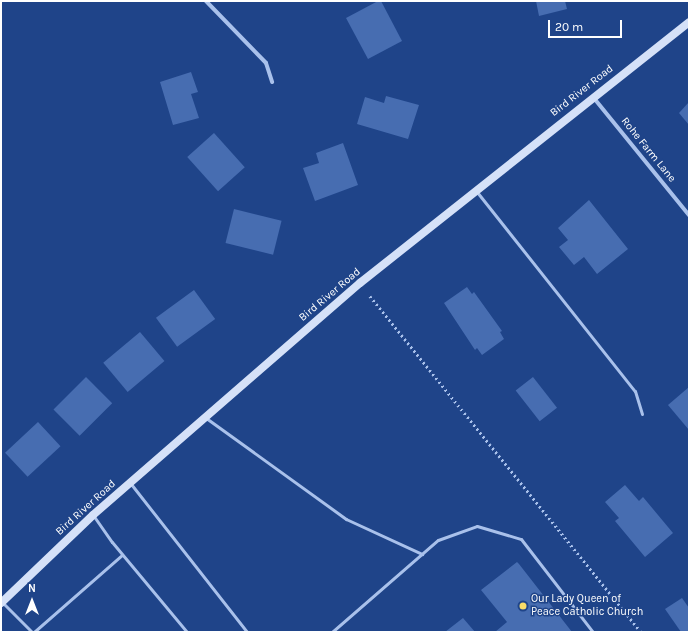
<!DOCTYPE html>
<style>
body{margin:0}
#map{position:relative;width:690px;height:633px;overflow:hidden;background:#1f4489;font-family:Karla,sans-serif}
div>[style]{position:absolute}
.building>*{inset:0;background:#476db1;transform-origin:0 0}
.path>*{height:2.5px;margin-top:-1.25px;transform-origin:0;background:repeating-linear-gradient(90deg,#a9c1eb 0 2px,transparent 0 5px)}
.lane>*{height:3px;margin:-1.5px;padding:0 1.5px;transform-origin:1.5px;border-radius:1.5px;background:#a9c1eb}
.street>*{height:4px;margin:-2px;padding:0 2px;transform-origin:2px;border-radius:2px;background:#a9c1eb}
.secondary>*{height:8px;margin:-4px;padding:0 4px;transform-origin:4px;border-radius:4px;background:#d5e1f8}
.dots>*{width:11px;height:11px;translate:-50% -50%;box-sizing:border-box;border:2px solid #1f4489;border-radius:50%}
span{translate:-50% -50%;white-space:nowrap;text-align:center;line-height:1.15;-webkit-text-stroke:3px #1f4489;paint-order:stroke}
.street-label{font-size:11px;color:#fff}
.poi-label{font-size:11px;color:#fff}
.left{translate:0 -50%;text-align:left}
.frame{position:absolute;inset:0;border:2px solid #fff;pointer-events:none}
.north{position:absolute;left:12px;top:581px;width:40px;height:40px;-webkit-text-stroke:3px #1f4489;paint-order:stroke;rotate:0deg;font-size:11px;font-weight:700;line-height:16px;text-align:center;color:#fff}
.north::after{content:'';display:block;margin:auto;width:14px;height:18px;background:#fff;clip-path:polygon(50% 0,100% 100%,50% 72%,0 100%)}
.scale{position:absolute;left:548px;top:20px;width:74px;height:18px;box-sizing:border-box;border:2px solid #fff;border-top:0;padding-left:5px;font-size:12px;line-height:14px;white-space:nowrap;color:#fff;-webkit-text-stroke:3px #1f4489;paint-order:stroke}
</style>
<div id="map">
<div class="building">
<i style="clip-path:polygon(378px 1px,381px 1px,402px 41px,368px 59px,346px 18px)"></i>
<i style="clip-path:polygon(536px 1px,565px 1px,567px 9px,539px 16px)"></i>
<i style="clip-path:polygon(191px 72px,198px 92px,191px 94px,199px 118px,173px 125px,160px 82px)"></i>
<i style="clip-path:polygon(386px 96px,419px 105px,408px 139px,357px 124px,365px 97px,384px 103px)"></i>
<i style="clip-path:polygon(689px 102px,689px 125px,679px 113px)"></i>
<i style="left:214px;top:133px;width:46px;height:36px;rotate:48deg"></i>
<i style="clip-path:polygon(343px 143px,358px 185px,315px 201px,303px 168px,319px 163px,316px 153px)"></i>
<i style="clip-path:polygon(589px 200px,628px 249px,597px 274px,584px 257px,574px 265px,559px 247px,568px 240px,558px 228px)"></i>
<i style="left:234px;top:209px;width:49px;height:35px;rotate:14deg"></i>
<i style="clip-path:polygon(467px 287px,472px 294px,474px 292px,502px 331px,500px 332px,504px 339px,482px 355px,477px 348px,475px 350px,444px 303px)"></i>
<i style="left:194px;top:290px;width:36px;height:47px;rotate:54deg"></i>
<i style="left:140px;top:332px;width:38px;height:48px;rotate:50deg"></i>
<i style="left:86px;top:377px;width:37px;height:46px;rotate:45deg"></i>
<i style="left:533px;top:377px;width:39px;height:22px;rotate:52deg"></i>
<i style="clip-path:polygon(689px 387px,689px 430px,668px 405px)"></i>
<i style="left:38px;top:422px;width:33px;height:45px;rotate:47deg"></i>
<i style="clip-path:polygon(625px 485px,639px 501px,643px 497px,673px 533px,645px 557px,615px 521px,619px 518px,605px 502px)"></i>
<i style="clip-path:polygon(517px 562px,519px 564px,572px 632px,495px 632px,507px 622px,481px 590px)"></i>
<i style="clip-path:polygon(682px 598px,689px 608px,689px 632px,681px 632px,665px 609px)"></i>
<i style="clip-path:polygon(463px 618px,475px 632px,445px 632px)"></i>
</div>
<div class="path">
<i style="left:370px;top:296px;width:432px;rotate:51.1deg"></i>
</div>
<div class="lane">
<i style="left:477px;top:192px;width:254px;rotate:51.6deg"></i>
<i style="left:635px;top:391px;width:24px;rotate:73deg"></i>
<i style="left:206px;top:418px;width:173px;rotate:35.8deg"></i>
<i style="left:346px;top:519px;width:84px;rotate:24.7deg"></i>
<i style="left:131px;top:484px;width:188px;rotate:51.9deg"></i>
<i style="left:93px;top:515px;width:33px;rotate:55deg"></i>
<i style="left:112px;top:542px;width:117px;rotate:50.2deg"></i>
<i style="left:2px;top:602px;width:42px;rotate:45deg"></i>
<i style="left:34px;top:632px;width:117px;rotate:-41.2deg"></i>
<i style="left:332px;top:632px;width:140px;rotate:-41deg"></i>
<i style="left:438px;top:540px;width:41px;rotate:-19.7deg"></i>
<i style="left:477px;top:526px;width:46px;rotate:16.5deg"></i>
<i style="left:521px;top:539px;width:118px;rotate:52.3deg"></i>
</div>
<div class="street">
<i style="left:206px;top:1px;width:86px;rotate:45.9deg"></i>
<i style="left:266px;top:63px;width:20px;rotate:72deg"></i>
<i style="left:593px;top:97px;width:152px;rotate:50.9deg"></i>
</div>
<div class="secondary">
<i style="left:1px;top:603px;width:127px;rotate:-43.7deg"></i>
<i style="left:93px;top:515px;width:354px;rotate:-41deg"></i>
<i style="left:360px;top:283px;width:420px;rotate:-38.4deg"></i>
</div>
<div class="dots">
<i style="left:523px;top:606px;background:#f9dc69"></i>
</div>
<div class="street-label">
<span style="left:582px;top:91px;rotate:-38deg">Bird River Road</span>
<span style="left:648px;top:150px;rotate:51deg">Rohe Farm Lane</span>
<span style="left:330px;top:295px;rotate:-40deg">Bird River Road</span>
<span style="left:86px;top:508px;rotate:-42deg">Bird River Road</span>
</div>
<div class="poi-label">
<span class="left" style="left:531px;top:606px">Our Lady Queen of<br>Peace Catholic Church</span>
</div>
<div class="frame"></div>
<div class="north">N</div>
<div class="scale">20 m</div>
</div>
